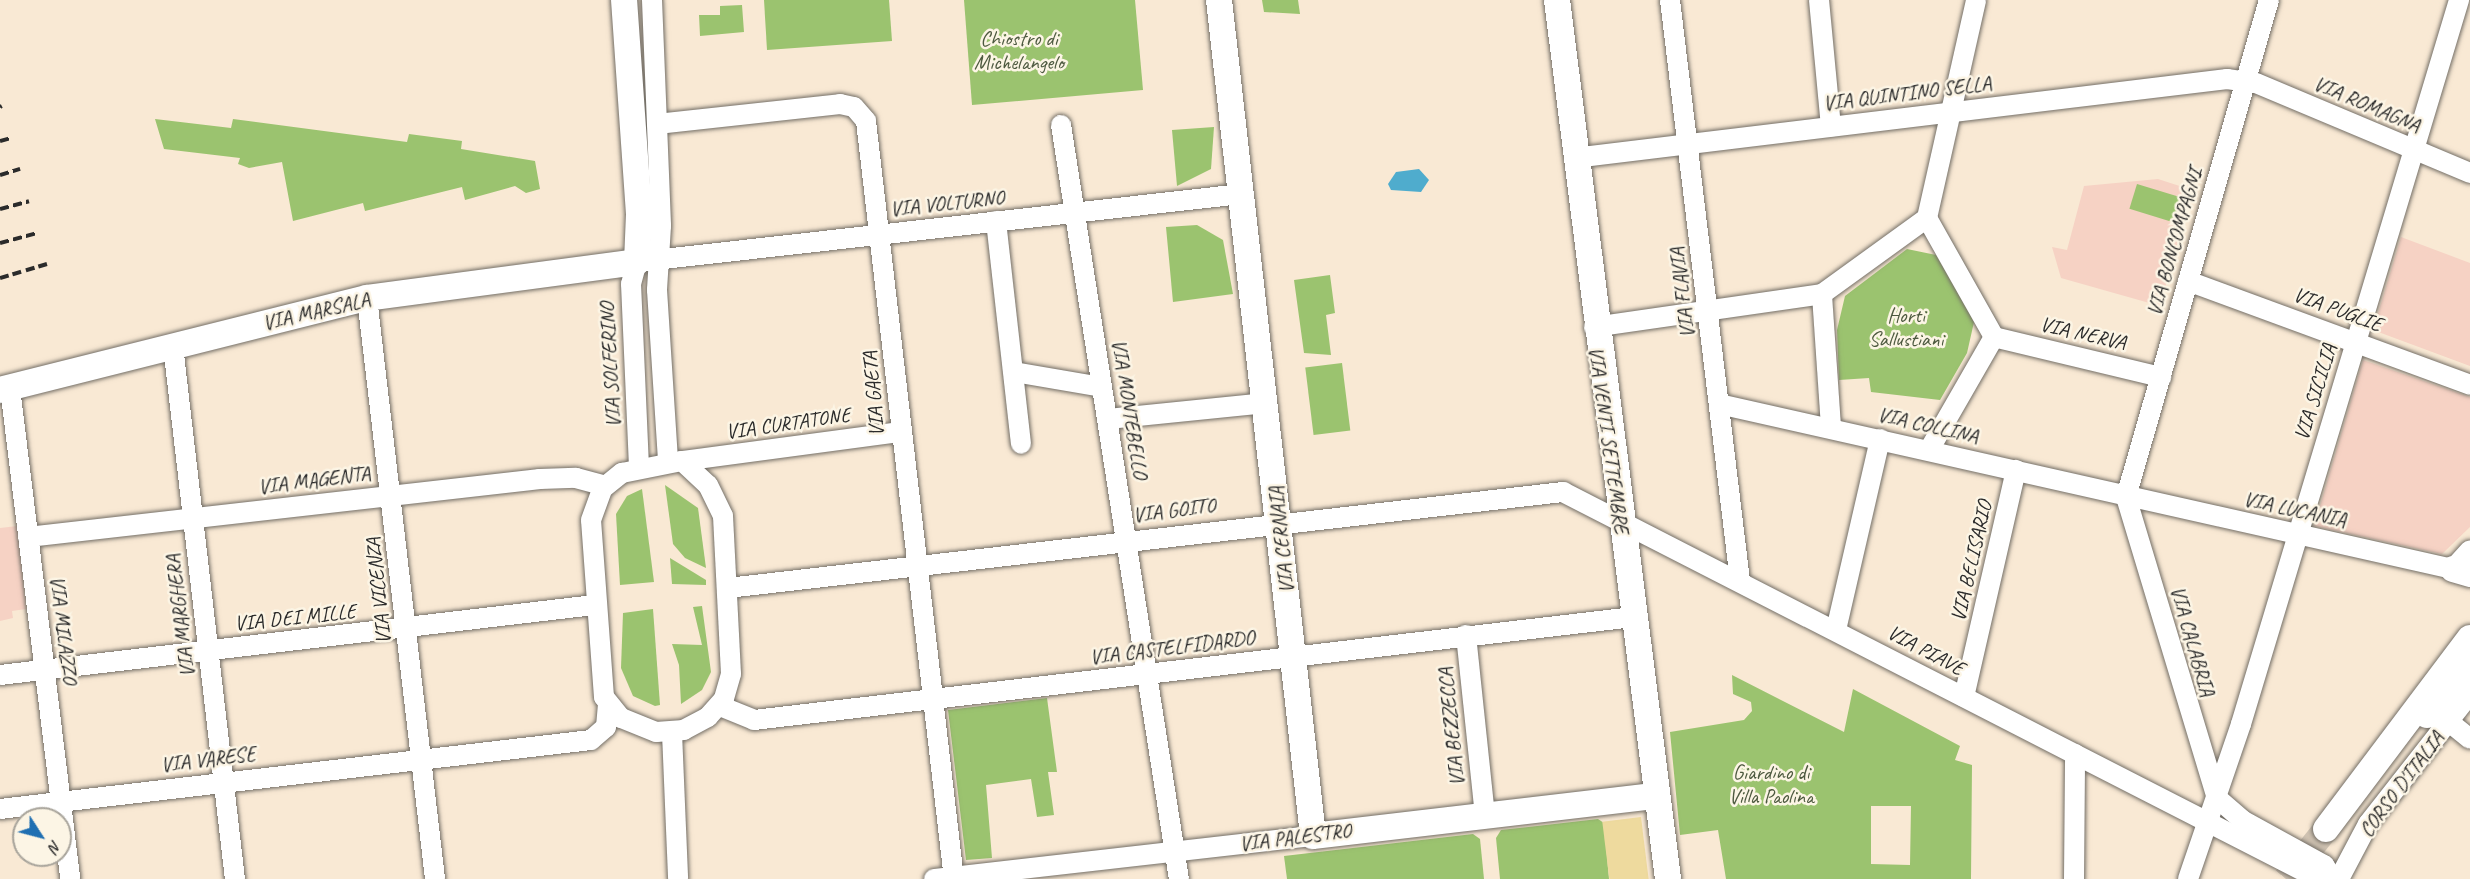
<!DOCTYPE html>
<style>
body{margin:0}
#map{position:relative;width:2470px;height:879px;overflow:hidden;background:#f9e9d4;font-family:Caveat,sans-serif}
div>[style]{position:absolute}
.built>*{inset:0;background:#f6d2c4}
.green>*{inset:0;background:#9bc36f;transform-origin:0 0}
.sand>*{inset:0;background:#eeda9e;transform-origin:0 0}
.water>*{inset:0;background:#4faccd}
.major-tunnel>*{height:26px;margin-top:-13px;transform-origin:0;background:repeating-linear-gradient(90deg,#d0c3b2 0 26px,transparent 0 39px)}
.roads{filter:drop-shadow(0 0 2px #736e66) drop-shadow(0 0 2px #736e66)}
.minor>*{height:20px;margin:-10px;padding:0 10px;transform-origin:10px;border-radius:10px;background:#fff}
.major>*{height:26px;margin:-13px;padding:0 13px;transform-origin:13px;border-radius:13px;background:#fff}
.rail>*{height:4px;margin-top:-2px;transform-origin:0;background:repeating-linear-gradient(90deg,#2b2b2b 0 9px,transparent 0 13.5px)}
span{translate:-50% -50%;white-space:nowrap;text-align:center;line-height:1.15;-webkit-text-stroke:5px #fcf5e5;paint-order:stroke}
.park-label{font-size:21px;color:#4d593f}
.street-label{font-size:21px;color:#2b2b2b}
.north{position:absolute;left:12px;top:807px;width:60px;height:60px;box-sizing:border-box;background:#fcf5e5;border:2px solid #a8a49b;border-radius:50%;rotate:126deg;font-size:16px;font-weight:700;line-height:24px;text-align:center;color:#2b2b2b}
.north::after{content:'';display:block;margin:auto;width:21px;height:27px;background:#1f6fb2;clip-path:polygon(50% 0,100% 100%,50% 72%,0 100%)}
</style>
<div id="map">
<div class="built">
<i style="clip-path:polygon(2158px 179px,2192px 190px,2160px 306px,2061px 278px,2052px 247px,2067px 250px,2084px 186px)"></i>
<i style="clip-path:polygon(2401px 237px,2470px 263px,2470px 366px,2373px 330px)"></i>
<i style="clip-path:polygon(2363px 360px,2470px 397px,2470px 527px,2442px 554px,2314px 526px)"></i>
<i style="clip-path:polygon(17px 526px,26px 609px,12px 611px,13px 618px,0 621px,0 528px)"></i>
</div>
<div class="green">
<i style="clip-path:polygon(764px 0,889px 0,892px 41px,767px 50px)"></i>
<i style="clip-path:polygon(964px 0,1135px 0,1143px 90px,972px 105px)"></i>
<i style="clip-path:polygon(1262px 0,1298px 0,1300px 14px,1264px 12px)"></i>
<i style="clip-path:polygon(742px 5px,744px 32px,700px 36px,699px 15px,720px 15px,720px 6px)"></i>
<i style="clip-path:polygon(155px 119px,231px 128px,233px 119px,407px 142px,409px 134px,462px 141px,461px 149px,535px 161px,540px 189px,526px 193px,515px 186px,465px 200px,462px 187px,365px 211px,363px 203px,293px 221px,282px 162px,249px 168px,238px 164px,240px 158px,164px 149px)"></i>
<i style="clip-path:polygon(1214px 127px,1211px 169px,1177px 186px,1172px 130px)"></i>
<i style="left:2137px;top:184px;width:55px;height:26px;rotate:17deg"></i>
<i style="clip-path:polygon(1197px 225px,1223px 240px,1233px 294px,1173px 302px,1166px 227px)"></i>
<i style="clip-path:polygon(1907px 249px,1936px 255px,1974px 322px,1967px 353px,1940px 400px,1871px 392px,1869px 378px,1839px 380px,1837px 330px,1845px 296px)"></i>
<i style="clip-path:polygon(1330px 275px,1335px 313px,1326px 315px,1331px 355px,1304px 353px,1294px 280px)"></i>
<i style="left:1342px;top:363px;width:68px;height:37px;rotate:83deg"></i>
<i style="clip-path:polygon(665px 485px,698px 508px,706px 568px,685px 558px,673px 544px)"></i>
<i style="clip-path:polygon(642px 489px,654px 582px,620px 585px,616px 514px,627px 496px)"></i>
<i style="clip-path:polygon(670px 558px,706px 580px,706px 585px,672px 584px)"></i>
<i style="clip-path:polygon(702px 606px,711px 672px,702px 690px,681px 704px,679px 665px,672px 644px,702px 645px,693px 607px)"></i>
<i style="clip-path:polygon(653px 609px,660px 705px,655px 706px,633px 696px,621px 668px,623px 613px)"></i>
<i style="clip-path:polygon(evenodd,1732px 675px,1844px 732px,1853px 689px,1960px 746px,1955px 760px,1972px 765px,1971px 879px,1726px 879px,1718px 830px,1680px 835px,1670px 732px,1744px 720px,1752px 711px,1751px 702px,1733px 694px,1732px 675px,1871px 806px,1911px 806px,1910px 865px,1871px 864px,1871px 806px)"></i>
<i style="clip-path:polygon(1047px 698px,1057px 772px,1048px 772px,1054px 815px,1037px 817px,1031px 779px,986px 785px,992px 858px,966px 860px,948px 710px)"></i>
<i style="clip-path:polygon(1598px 819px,1604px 823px,1609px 879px,1500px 879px,1496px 838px,1501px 830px)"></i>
<i style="clip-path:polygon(1473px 834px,1480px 839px,1484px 879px,1287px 879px,1284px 856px)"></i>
</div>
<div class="sand">
<i style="left:1641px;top:817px;width:63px;height:39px;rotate:83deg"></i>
</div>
<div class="water">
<i style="clip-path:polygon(1419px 169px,1429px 180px,1421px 192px,1391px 190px,1388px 184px,1396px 172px)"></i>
</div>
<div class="major-tunnel">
<i style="left:2286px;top:879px;width:64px;rotate:-51.3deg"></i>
</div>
<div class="roads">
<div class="minor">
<i style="left:652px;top:0;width:226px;rotate:87.7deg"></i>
<i style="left:661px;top:226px;width:64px;rotate:93.6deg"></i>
<i style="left:657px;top:290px;width:172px;rotate:86.3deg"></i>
<i style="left:1670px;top:0;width:585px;rotate:83.13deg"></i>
<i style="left:1819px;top:0;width:127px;rotate:84.6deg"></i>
<i style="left:657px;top:124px;width:184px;rotate:-6.2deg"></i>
<i style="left:840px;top:104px;width:14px;rotate:12deg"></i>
<i style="left:854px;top:107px;width:18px;rotate:49deg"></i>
<i style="left:866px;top:121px;width:763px;rotate:83.38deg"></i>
<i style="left:1061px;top:125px;width:763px;rotate:81.11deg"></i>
<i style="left:1574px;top:158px;width:658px;rotate:-6.9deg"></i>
<i style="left:2227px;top:79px;width:29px;rotate:8deg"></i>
<i style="left:2256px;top:83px;width:232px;rotate:22.8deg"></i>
<i style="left:1927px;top:218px;width:223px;rotate:-77.3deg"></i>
<i style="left:996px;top:221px;width:224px;rotate:83.6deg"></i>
<i style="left:2188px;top:281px;width:301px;rotate:20.2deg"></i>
<i style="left:367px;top:298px;width:585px;rotate:83.32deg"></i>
<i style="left:1594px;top:327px;width:230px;rotate:-8.2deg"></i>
<i style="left:1994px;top:337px;width:172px;rotate:13.5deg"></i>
<i style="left:173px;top:346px;width:537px;rotate:83.37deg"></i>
<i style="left:1014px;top:372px;width:89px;rotate:9.7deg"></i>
<i style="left:10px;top:388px;width:495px;rotate:83deg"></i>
<i style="left:1719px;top:404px;width:752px;rotate:12.67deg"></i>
<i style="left:2453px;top:569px;width:25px;rotate:-48deg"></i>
<i style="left:1108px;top:419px;width:159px;rotate:-5.8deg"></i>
<i style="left:1831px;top:427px;width:133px;rotate:-93.9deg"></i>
<i style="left:1822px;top:294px;width:130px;rotate:-35.9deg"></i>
<i style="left:1927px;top:218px;width:137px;rotate:60.6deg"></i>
<i style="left:1994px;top:337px;width:130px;rotate:119.9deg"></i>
<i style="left:682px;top:461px;width:35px;rotate:43deg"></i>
<i style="left:708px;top:485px;width:34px;rotate:64deg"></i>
<i style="left:723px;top:516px;width:158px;rotate:87.1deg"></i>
<i style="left:731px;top:674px;width:26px;rotate:106deg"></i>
<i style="left:724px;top:699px;width:24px;rotate:132deg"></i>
<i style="left:708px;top:717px;width:27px;rotate:152deg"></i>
<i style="left:684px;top:730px;width:28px;rotate:176deg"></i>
<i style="left:656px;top:732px;width:38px;rotate:-158deg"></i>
<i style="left:621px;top:718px;width:27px;rotate:-129deg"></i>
<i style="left:604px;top:697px;width:177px;rotate:-94.2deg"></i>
<i style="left:591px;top:520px;width:33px;rotate:-70deg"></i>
<i style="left:602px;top:489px;width:26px;rotate:-39deg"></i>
<i style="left:622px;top:473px;width:61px;rotate:-11.3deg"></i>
<i style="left:682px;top:461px;width:220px;rotate:-7.6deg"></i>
<i style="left:639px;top:467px;width:183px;rotate:-92.5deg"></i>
<i style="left:631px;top:284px;width:23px;rotate:-75deg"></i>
<i style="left:637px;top:262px;width:608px;rotate:-6.42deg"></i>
<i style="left:2126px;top:497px;width:517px;rotate:-73.95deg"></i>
<i style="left:2126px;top:497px;width:314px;rotate:73.2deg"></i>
<i style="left:2217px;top:798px;width:33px;rotate:41deg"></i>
<i style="left:2242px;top:820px;width:94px;rotate:28.8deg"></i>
<i style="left:2324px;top:865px;width:17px;rotate:57deg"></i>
<i style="left:28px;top:537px;width:515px;rotate:-6.46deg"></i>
<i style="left:540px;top:479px;width:36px;rotate:-2deg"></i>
<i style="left:576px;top:478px;width:30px;rotate:15deg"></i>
<i style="left:728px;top:588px;width:841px;rotate:-6.56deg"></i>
<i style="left:1563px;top:492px;width:849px;rotate:27.11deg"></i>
<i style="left:1836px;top:630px;width:196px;rotate:-77deg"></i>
<i style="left:1466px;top:635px;width:181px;rotate:84deg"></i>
<i style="left:0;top:675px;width:598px;rotate:-6.72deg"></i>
<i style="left:1964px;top:697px;width:233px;rotate:-77.1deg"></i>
<i style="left:720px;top:706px;width:37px;rotate:22deg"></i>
<i style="left:754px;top:720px;width:886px;rotate:-6.68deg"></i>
<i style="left:2448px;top:721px;width:28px;rotate:39deg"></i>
<i style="left:672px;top:733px;width:146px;rotate:87.6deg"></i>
<i style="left:0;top:809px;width:595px;rotate:-6.66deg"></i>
<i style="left:591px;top:740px;width:20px;rotate:-41deg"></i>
<i style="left:606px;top:727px;width:21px;rotate:-85deg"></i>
<i style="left:934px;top:879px;width:381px;rotate:-6.5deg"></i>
<i style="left:2074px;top:879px;width:125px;rotate:-89.5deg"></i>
<i style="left:2188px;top:879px;width:164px;rotate:-71.1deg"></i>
<i style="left:2241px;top:724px;width:756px;rotate:-73.24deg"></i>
<i style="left:2339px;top:879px;width:62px;rotate:-62.2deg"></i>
<i style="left:2368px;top:824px;width:165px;rotate:-51.9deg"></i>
</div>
<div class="major">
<i style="left:1219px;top:0;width:841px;rotate:83.58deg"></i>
<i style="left:1313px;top:836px;width:345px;rotate:-6.7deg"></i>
<i style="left:1557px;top:0;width:886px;rotate:82.8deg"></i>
<i style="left:0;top:390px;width:378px;rotate:-14.1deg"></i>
<i style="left:367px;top:298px;width:272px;rotate:-7.6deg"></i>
<i style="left:637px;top:262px;width:48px;rotate:-87.6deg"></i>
<i style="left:639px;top:214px;width:215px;rotate:-94deg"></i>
<i style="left:2453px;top:569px;width:18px;rotate:16deg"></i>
<i style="left:2427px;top:715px;width:61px;rotate:-45deg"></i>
<i style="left:2326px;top:829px;width:239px;rotate:-53deg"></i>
</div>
</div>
<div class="rail">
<i style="left:0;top:107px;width:2px;rotate:-27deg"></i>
<i style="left:0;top:141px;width:11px;rotate:-15deg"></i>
<i style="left:0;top:175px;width:21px;rotate:-17deg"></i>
<i style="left:0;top:209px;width:30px;rotate:-15deg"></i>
<i style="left:0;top:243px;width:39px;rotate:-15deg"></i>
<i style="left:0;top:278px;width:49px;rotate:-16.6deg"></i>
</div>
<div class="park-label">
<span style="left:1019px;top:50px">Chiostro di<br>Michelangelo</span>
<span style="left:1906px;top:327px">Horti<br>Sallustiani</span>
<span style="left:1771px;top:784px">Giardino di<br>Villa Paolina</span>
</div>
<div class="street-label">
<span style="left:1907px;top:93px;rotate:-7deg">VIA QUINTINO SELLA</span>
<span style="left:2367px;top:104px;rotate:23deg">VIA ROMAGNA</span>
<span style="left:947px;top:203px;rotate:-6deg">VIA VOLTURNO</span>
<span style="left:2174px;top:242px;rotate:-74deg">VIA BONCOMPAGNI</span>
<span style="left:1682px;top:293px;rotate:-97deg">VIA FLAVIA</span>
<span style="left:2338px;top:309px;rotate:20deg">VIA PUGLIE</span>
<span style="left:316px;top:311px;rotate:-13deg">VIA MARSALA</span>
<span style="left:2083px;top:333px;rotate:13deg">VIA NERVA</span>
<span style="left:610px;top:365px;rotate:-93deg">VIA SOLFERINO</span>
<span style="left:2315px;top:392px;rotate:-73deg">VIA SICILIA</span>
<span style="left:873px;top:394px;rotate:-95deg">VIA GAETA</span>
<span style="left:1130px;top:409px;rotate:81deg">VIA MONTEBELLO</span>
<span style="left:788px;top:423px;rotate:-8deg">VIA CURTATONE</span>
<span style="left:1928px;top:425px;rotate:13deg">VIA COLLINA</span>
<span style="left:1609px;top:440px;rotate:82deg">VIA VENTI SETTEMBRE</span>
<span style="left:314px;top:480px;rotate:-7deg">VIA MAGENTA</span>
<span style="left:2295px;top:509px;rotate:12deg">VIA LUCANIA</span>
<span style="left:1174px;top:510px;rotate:-7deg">VIA GOITO</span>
<span style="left:1281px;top:540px;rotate:-96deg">VIA CERNAIA</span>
<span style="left:1971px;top:561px;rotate:-77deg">VIA BELISARIO</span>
<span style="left:378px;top:591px;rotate:-96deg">VIA VICENZA</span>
<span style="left:180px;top:616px;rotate:-97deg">VIA MARGHERA</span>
<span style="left:295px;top:617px;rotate:-6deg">VIA DEI MILLE</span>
<span style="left:64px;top:630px;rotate:83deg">VIA MILAZZO</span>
<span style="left:2193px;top:641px;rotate:74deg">VIA CALABRIA</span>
<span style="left:1172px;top:647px;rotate:-7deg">VIA CASTELFIDARDO</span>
<span style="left:1926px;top:650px;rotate:28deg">VIA PIAVE</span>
<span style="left:1451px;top:727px;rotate:-96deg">VIA BEZZECCA</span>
<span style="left:208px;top:759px;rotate:-7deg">VIA VARESE</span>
<span style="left:2401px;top:784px;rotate:-53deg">CORSO D'ITALIA</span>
<span style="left:1295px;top:837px;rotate:-7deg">VIA PALESTRO</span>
</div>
<div class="north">N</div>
</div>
